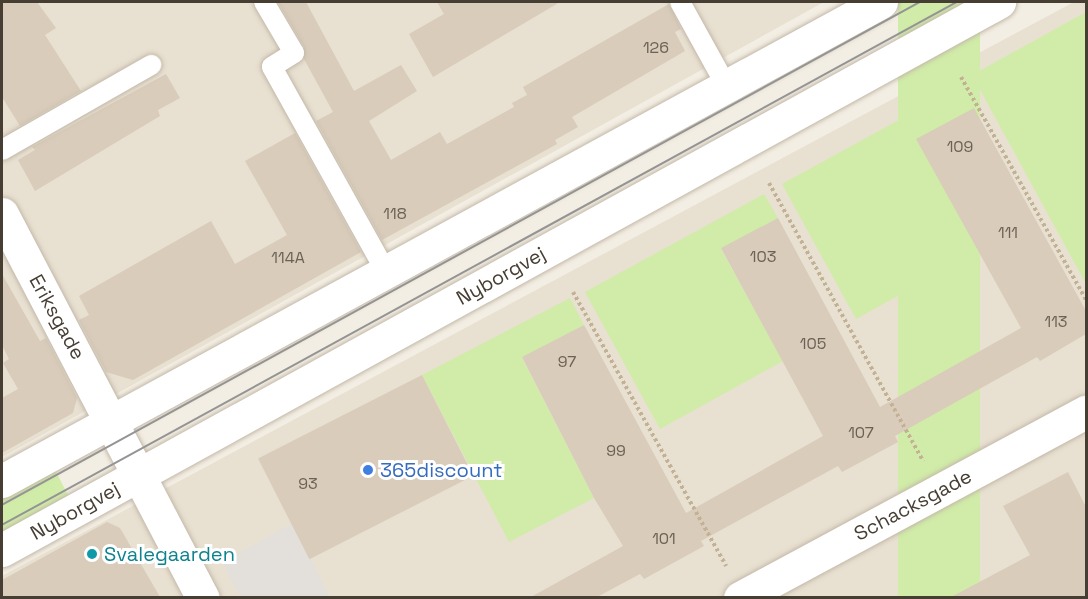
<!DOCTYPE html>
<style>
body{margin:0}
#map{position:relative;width:1088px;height:599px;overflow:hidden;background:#f3eee3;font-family:"Space Grotesk",sans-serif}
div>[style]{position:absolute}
.residential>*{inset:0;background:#e8e0d1}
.green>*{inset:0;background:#d0eca8;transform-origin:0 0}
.parking>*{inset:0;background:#e3e0dc}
.building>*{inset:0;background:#d9ccbb;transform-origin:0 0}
.path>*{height:4px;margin-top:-2px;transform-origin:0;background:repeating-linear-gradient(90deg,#c3b195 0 3px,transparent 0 6px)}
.roads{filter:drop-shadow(0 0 2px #c3b8a8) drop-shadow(0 0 2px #c3b8a8)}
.service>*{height:20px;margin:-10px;padding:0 10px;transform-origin:10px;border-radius:10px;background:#fff}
.minor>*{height:33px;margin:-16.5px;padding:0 16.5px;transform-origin:16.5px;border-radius:16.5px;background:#fff}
.tertiary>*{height:33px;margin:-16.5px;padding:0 16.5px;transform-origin:16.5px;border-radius:16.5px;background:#fff}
.tram>*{height:1.5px;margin:-0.75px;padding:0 0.75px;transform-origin:0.75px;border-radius:0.75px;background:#949494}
.dots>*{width:16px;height:16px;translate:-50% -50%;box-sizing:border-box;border:3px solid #fff;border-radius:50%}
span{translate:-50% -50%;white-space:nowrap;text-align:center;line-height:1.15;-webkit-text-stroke:6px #fff;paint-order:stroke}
.number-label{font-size:16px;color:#6b6255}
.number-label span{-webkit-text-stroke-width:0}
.street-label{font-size:20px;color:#463e33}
.shop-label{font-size:20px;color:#366cbe}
.left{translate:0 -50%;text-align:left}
.culture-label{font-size:20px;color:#0d838f}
.frame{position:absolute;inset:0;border:3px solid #463e33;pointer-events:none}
</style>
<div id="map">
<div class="residential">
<i style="clip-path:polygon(2px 2px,824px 2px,2px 457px)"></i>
<i style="clip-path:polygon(1074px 2px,1086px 2px,1086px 597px,2px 598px,2px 576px)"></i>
</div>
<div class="green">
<i style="left:898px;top:2px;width:82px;height:812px"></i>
<i style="clip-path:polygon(1086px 12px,1086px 284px,972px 75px)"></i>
<i style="clip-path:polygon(961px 86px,974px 108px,916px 140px,977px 252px,856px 319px,782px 184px)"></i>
<i style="clip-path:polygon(764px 194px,778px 218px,721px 249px,783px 361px,660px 429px,585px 292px)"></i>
<i style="clip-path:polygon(570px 298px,584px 325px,522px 358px,594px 498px,509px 542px,422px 375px)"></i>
<i style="clip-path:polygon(53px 466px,71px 501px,2px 539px,2px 494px)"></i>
</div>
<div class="parking">
<i style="clip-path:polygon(293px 523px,330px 597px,240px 597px,222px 562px)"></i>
</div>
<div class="building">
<i style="clip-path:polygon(2px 2px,37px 2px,56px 28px,45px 35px,81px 91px,20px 126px,2px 97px)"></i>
<i style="clip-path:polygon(278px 2px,306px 2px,354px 91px,401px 65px,417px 91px,369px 121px,391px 160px,440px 132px,447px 144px,514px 107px,512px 103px,527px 95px,523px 87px,669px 4px,681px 29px,675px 32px,685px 51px,572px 117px,578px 127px,555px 140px,557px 144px,382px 240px,316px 121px,333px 112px,304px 59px,304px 47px)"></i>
<i style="clip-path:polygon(437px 2px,560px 2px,433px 77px,409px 34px,444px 14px)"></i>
<i style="clip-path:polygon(166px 74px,180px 98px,158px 110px,160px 116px,35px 191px,18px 160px,35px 150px,32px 147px)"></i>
<i style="clip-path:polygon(974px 108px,1086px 311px,1086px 334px,1040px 361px,1037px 357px,895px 436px,898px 442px,842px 472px,838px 466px,701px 541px,704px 546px,644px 579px,640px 574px,597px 597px,531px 597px,623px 546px,594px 498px,522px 357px,584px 325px,686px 513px,823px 436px,721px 248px,778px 218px,880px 407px,1021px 328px,916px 139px)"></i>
<i style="clip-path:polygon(295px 133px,361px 252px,133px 380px,106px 372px,79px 320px,89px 315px,79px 296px,211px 221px,235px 264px,287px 235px,245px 161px)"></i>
<i style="clip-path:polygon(2px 274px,40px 341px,46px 338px,77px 398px,73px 413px,2px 453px,2px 398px,18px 389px,3px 363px,9px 359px,2px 345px)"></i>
<i style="left:422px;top:375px;width:113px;height:184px;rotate:63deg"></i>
<i style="clip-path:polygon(1068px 472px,1086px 507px,1086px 597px,951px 597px,1030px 555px,1003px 506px)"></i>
<i style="clip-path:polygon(107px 522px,120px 528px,160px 597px,2px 597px,2px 580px)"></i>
</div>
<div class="path">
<i style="left:961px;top:77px;width:256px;rotate:60.7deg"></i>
<i style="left:769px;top:183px;width:318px;rotate:61deg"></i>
<i style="left:573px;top:292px;width:314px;rotate:60.8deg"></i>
</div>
<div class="roads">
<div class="service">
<i style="left:264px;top:2px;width:59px;rotate:59.5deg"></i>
<i style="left:294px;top:53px;width:26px;rotate:148deg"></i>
<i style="left:272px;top:67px;width:235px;rotate:60.9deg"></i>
<i style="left:680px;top:2px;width:97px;rotate:61.1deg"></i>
<i style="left:2px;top:150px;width:172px;rotate:-29.7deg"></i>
</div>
<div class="minor">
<i style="left:2px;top:214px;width:433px;rotate:62.4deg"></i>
<i style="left:740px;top:598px;width:393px;rotate:-28.3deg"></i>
</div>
<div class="tertiary">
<i style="left:2px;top:481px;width:1001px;rotate:-28.59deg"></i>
<i style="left:2px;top:550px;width:1138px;rotate:-28.8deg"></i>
</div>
</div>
<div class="tram">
<i style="left:2px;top:505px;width:1047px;rotate:-28.72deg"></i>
<i style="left:2px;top:525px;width:1089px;rotate:-28.71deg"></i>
</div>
<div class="dots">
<i style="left:368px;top:470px;background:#3f7fe0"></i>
<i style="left:92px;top:554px;background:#0f9aa8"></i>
</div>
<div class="number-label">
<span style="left:656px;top:48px">126</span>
<span style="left:960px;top:147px">109</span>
<span style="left:395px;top:214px">118</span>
<span style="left:1008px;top:233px">111</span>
<span style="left:763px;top:257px">103</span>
<span style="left:288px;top:258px">114A</span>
<span style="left:1056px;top:322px">113</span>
<span style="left:813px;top:344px">105</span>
<span style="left:567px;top:362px">97</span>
<span style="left:861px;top:433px">107</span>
<span style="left:616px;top:451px">99</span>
<span style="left:308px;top:484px">93</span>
<span style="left:664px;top:539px">101</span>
</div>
<div class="street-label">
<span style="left:501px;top:276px;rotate:-29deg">Nyborgvej</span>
<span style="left:57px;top:317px;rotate:61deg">Eriksgade</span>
<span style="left:913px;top:505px;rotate:-28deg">Schacksgade</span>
<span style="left:75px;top:511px;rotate:-29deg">Nyborgvej</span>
</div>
<div class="shop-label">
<span class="left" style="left:380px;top:470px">365discount</span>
</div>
<div class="culture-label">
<span class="left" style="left:104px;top:554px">Svalegaarden</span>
</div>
<div class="frame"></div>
</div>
